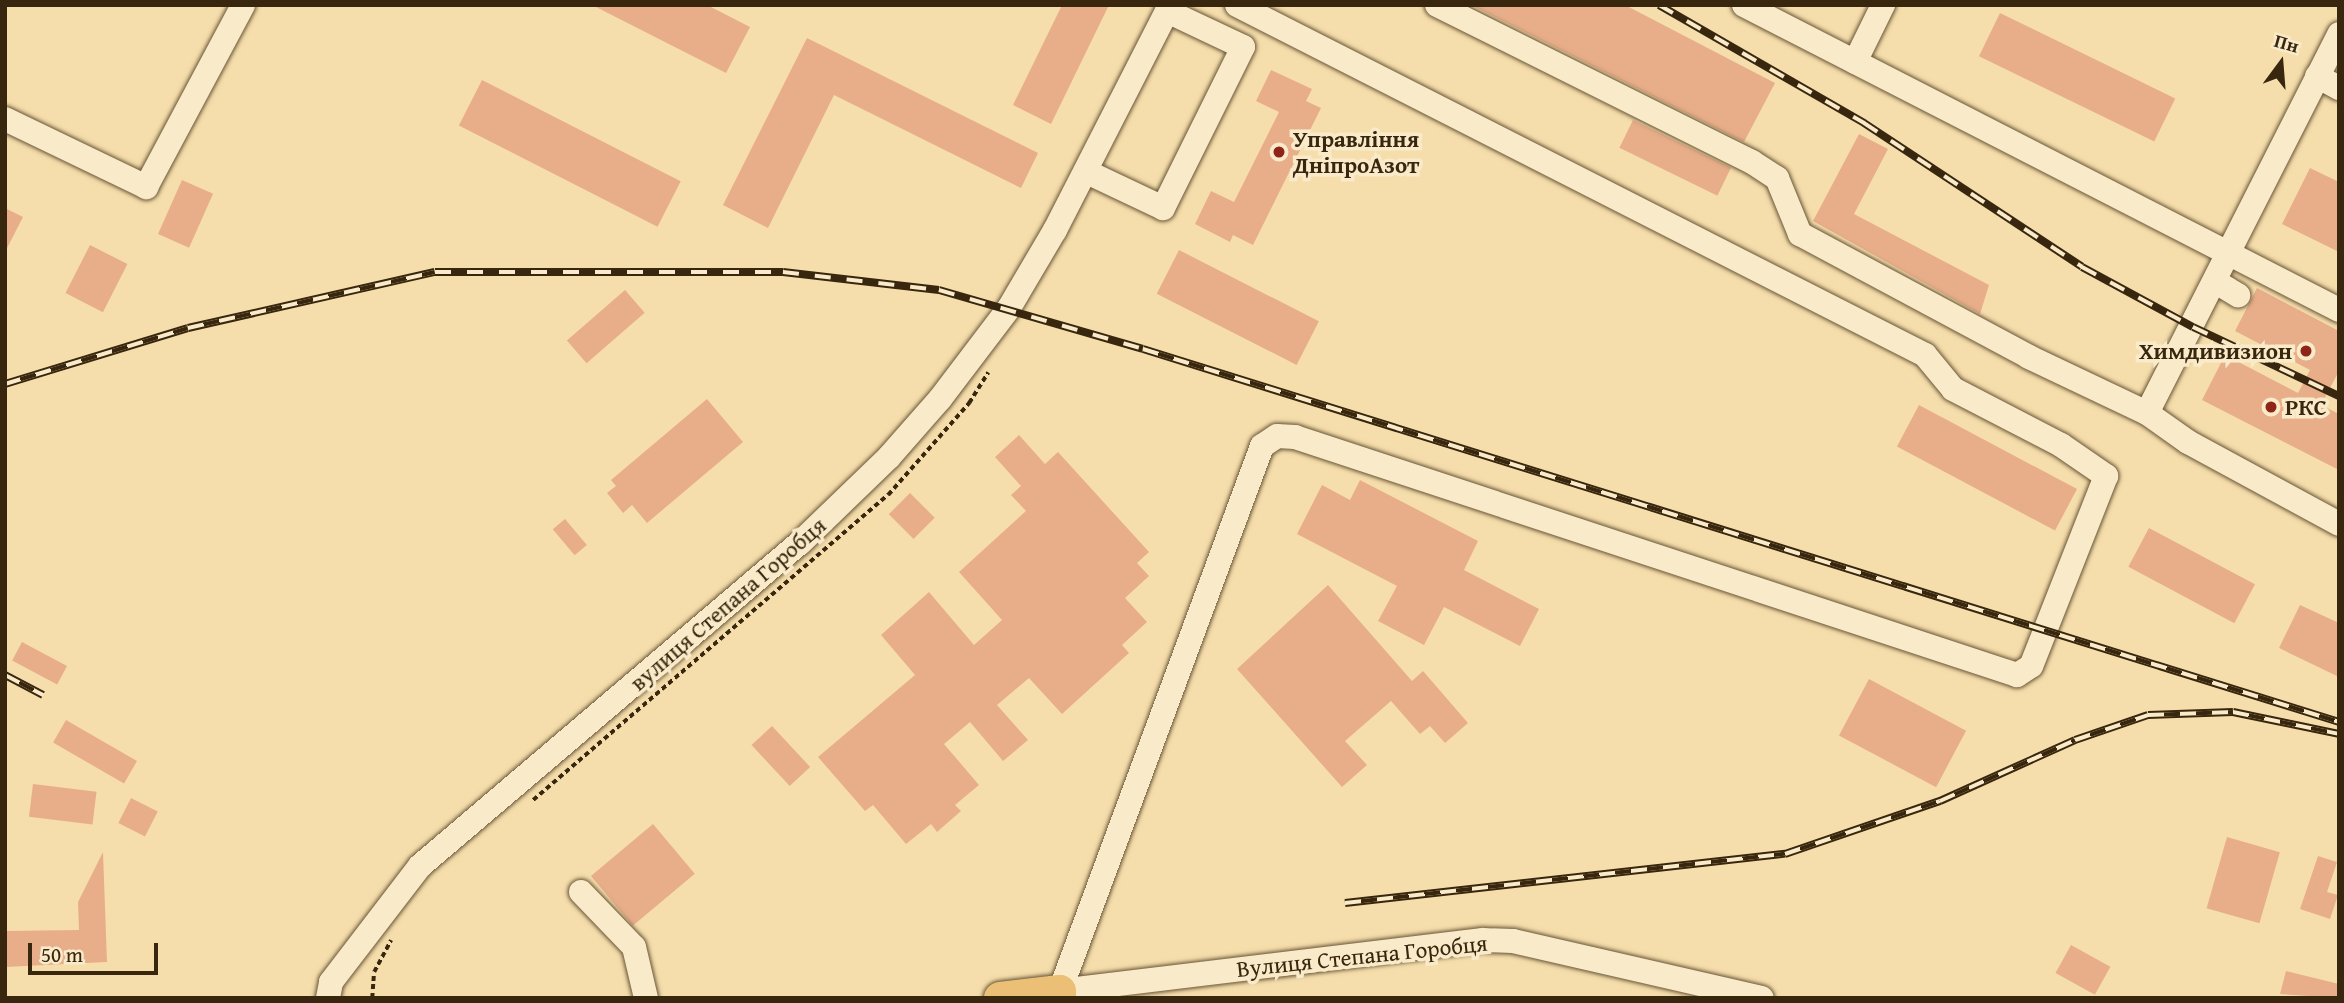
<!DOCTYPE html>
<meta charset="utf-8">
<style>
body{margin:0}
#map{position:relative;width:2344px;height:1003px;overflow:hidden;background:#f6deac;font-family:"Gentium Book Plus",serif}
div>[style]{position:absolute}
.building>*{inset:0;background:#e8ae8a;transform-origin:0 0}
.path>*{height:3.5px;margin-top:-1.75px;transform-origin:0;background:repeating-linear-gradient(90deg,#38270e 0 5px,transparent 0 8.5px)}
.roads{filter:drop-shadow(0 0 2px #685536) drop-shadow(0 0 2px #685536)}
.minor>*{height:24px;margin:-12px;padding:0 12px;transform-origin:12px;border-radius:12px;background:#f9eac9}
.major>*{height:32px;margin:-16px;padding:0 16px;transform-origin:16px;border-radius:16px;background:#ebbf76}
.rail>*{height:8px;margin-top:-4px;transform-origin:0;background:repeating-linear-gradient(90deg,#f9eac9 0 16px,#38270e 0 32px);box-sizing:border-box;border-block:2px solid #38270e}
.dots>*{width:19px;height:19px;translate:-50% -50%;box-sizing:border-box;border:4px solid #f9eac9;border-radius:50%}
span{translate:-50% -50%;white-space:nowrap;text-align:center;line-height:1.15;-webkit-text-stroke:7px #f9eac9;paint-order:stroke}
.poi-label{font-size:23px;color:#38270e;font-weight:700}
.left{translate:0 -50%;text-align:left}
.right{translate:-100% -50%;text-align:right}
.street-label{font-size:23px;color:#38270e}
.frame{position:absolute;inset:0;border:7px solid #38270e;pointer-events:none}
.north{position:absolute;left:2246px;top:28px;width:70px;height:70px;-webkit-text-stroke:5px #f9eac9;paint-order:stroke;rotate:16deg;font-size:19px;font-weight:700;line-height:28px;text-align:center;color:#38270e}
.north::after{content:'';display:block;margin:auto;width:24px;height:32px;background:#38270e;clip-path:polygon(50% 0,100% 100%,50% 72%,0 100%)}
.scale{position:absolute;left:28px;top:943px;width:130px;height:32px;box-sizing:border-box;border:4px solid #38270e;border-top:0;padding-left:9px;font-size:21px;line-height:24px;white-space:nowrap;color:#38270e;-webkit-text-stroke:5px #f9eac9;paint-order:stroke}
</style>
<div id="map">
<div class="building">
<i style="clip-path:polygon(592px 5px,707px 5px,750px 27px,726px 73px)"></i>
<i style="clip-path:polygon(1062px 5px,1109px 5px,1051px 124px,1013px 105px)"></i>
<i style="clip-path:polygon(1471px 5px,1625px 5px,1775px 83px,1744px 142px)"></i>
<i style="left:2000px;top:13px;width:195px;height:48px;rotate:26deg"></i>
<i style="clip-path:polygon(807px 38px,1038px 153px,1021px 188px,834px 95px,768px 228px,723px 205px)"></i>
<i style="clip-path:polygon(1271px 70px,1312px 89px,1306px 101px,1321px 108px,1253px 245px,1233px 235px,1230px 242px,1195px 224px,1211px 191px,1234px 202px,1279px 112px,1256px 101px)"></i>
<i style="left:482px;top:80px;width:223px;height:51px;rotate:27deg"></i>
<i style="left:1633px;top:120px;width:109px;height:31px;rotate:26deg"></i>
<i style="clip-path:polygon(1859px 134px,1888px 149px,1854px 214px,1989px 285px,1980px 314px,1813px 221px)"></i>
<i style="clip-path:polygon(2310px 168px,2339px 182px,2339px 252px,2282px 224px)"></i>
<i style="left:182px;top:180px;width:34px;height:59px;rotate:24deg"></i>
<i style="clip-path:polygon(5px 208px,23px 217px,5px 252px)"></i>
<i style="left:90px;top:245px;width:42px;height:54px;rotate:27deg"></i>
<i style="left:1179px;top:250px;width:157px;height:49px;rotate:27deg"></i>
<i style="clip-path:polygon(2257px 288px,2339px 331px,2339px 371px,2321px 405px,2339px 414px,2339px 470px,2202px 400px,2225px 355px,2298px 393px,2310px 370px,2235px 331px)"></i>
<i style="left:625px;top:290px;width:30px;height:77px;rotate:49deg"></i>
<i style="clip-path:polygon(707px 399px,743px 442px,647px 523px,632px 505px,623px 513px,607px 493px,616px 486px,611px 480px)"></i>
<i style="left:1919px;top:405px;width:179px;height:47px;rotate:28deg"></i>
<i style="clip-path:polygon(1019px 435px,1045px 464px,1058px 452px,1149px 552px,1137px 563px,1149px 576px,1125px 598px,1147px 622px,1122px 645px,1129px 653px,1062px 714px,1029px 678px,997px 705px,1028px 740px,1003px 761px,970px 722px,944px 744px,979px 785px,955px 805px,961px 811px,937px 832px,931px 824px,906px 844px,873px 805px,865px 811px,818px 757px,915px 675px,881px 635px,929px 592px,974px 645px,1002px 620px,959px 572px,1026px 511px,1011px 495px,1021px 486px,995px 457px)"></i>
<i style="clip-path:polygon(1360px 480px,1478px 541px,1464px 570px,1539px 609px,1520px 646px,1444px 607px,1424px 645px,1378px 621px,1397px 586px,1297px 534px,1322px 485px,1350px 500px)"></i>
<i style="left:910px;top:493px;width:35px;height:30px;rotate:45deg"></i>
<i style="left:565px;top:519px;width:34px;height:16px;rotate:50deg"></i>
<i style="left:2149px;top:528px;width:120px;height:44px;rotate:28deg"></i>
<i style="clip-path:polygon(1328px 585px,1412px 681px,1423px 671px,1468px 723px,1445px 743px,1430px 726px,1420px 734px,1391px 701px,1345px 741px,1367px 765px,1342px 787px,1237px 669px)"></i>
<i style="clip-path:polygon(2300px 605px,2339px 623px,2339px 677px,2279px 648px)"></i>
<i style="left:22px;top:642px;width:51px;height:21px;rotate:28deg"></i>
<i style="left:1869px;top:679px;width:110px;height:64px;rotate:28deg"></i>
<i style="left:66px;top:720px;width:82px;height:26px;rotate:30deg"></i>
<i style="left:772px;top:726px;width:56px;height:28px;rotate:47deg"></i>
<i style="left:33px;top:784px;width:64px;height:33px;rotate:7deg"></i>
<i style="left:131px;top:798px;width:30px;height:28px;rotate:27deg"></i>
<i style="left:653px;top:824px;width:65px;height:81px;rotate:50deg"></i>
<i style="left:2227px;top:837px;width:55px;height:74px;rotate:16deg"></i>
<i style="clip-path:polygon(103px 852px,107px 962px,5px 967px,5px 931px,79px 930px,78px 902px)"></i>
<i style="clip-path:polygon(2318px 856px,2337px 862px,2327px 892px,2338px 895px,2330px 919px,2300px 909px)"></i>
<i style="left:2071px;top:945px;width:45px;height:32px;rotate:29deg"></i>
<i style="clip-path:polygon(2286px 971px,2339px 984px,2339px 998px,2280px 994px)"></i>
</div>
<div class="path">
<i style="left:533px;top:800px;width:468px;rotate:-40.7deg"></i>
<i style="left:888px;top:495px;width:123px;rotate:-48.6deg"></i>
<i style="left:969px;top:403px;width:36px;rotate:-58deg"></i>
<i style="left:372px;top:998px;width:26px;rotate:-86deg"></i>
<i style="left:374px;top:972px;width:36px;rotate:-62deg"></i>
</div>
<div class="roads">
<div class="minor">
<i style="left:1237px;top:5px;width:772px;rotate:26.96deg"></i>
<i style="left:1925px;top:355px;width:44px;rotate:50.5deg"></i>
<i style="left:1953px;top:389px;width:122px;rotate:27.4deg"></i>
<i style="left:2061px;top:445px;width:55px;rotate:34.6deg"></i>
<i style="left:2106px;top:476px;width:204px;rotate:111.5deg"></i>
<i style="left:2031px;top:666px;width:17px;rotate:147deg"></i>
<i style="left:2017px;top:675px;width:760px;rotate:-161.76deg"></i>
<i style="left:1295px;top:437px;width:18px;rotate:-177deg"></i>
<i style="left:1277px;top:436px;width:18px;rotate:146deg"></i>
<i style="left:1262px;top:446px;width:581px;rotate:110.34deg"></i>
<i style="left:1060px;top:991px;width:426px;rotate:-6.9deg"></i>
<i style="left:1483px;top:940px;width:30px;rotate:2deg"></i>
<i style="left:1513px;top:941px;width:255px;rotate:12.9deg"></i>
<i style="left:1437px;top:5px;width:352px;rotate:26.5deg"></i>
<i style="left:1752px;top:162px;width:30px;rotate:33deg"></i>
<i style="left:1777px;top:178px;width:61px;rotate:67.7deg"></i>
<i style="left:1800px;top:234px;width:260px;rotate:28.2deg"></i>
<i style="left:2029px;top:357px;width:131px;rotate:25.4deg"></i>
<i style="left:2147px;top:413px;width:425px;rotate:-63.1deg"></i>
<i style="left:1744px;top:5px;width:669px;rotate:27.14deg"></i>
<i style="left:1855px;top:62px;width:64px;rotate:-63.8deg"></i>
<i style="left:2317px;top:76px;width:25px;rotate:29deg"></i>
<i style="left:5px;top:119px;width:157px;rotate:25.7deg"></i>
<i style="left:146px;top:187px;width:206px;rotate:-61.9deg"></i>
<i style="left:2216px;top:282px;width:26px;rotate:31deg"></i>
<i style="left:2147px;top:413px;width:50px;rotate:35.3deg"></i>
<i style="left:2188px;top:442px;width:172px;rotate:28.5deg"></i>
<i style="left:581px;top:892px;width:76px;rotate:46.1deg"></i>
<i style="left:634px;top:947px;width:52px;rotate:76.8deg"></i>
<i style="left:328px;top:998px;width:16px;rotate:-79deg"></i>
<i style="left:331px;top:982px;width:146px;rotate:-52.5deg"></i>
<i style="left:420px;top:866px;width:499px;rotate:-40.4deg"></i>
<i style="left:800px;top:543px;width:124px;rotate:-44deg"></i>
<i style="left:889px;top:457px;width:77px;rotate:-48.7deg"></i>
<i style="left:940px;top:399px;width:114px;rotate:-52.8deg"></i>
<i style="left:1009px;top:308px;width:91px;rotate:-59.5deg"></i>
<i style="left:1055px;top:230px;width:246px;rotate:-62.9deg"></i>
<i style="left:1167px;top:11px;width:84px;rotate:25.3deg"></i>
<i style="left:1243px;top:47px;width:180px;rotate:116.4deg"></i>
<i style="left:1163px;top:208px;width:84px;rotate:-154.7deg"></i>
</div>
<div class="major">
<i style="left:1000px;top:998px;width:60px;rotate:-6.7deg"></i>
<i style="left:1060px;top:991px;width:7px;rotate:90deg"></i>
</div>
</div>
<div class="rail">
<i style="left:1659px;top:5px;width:237px;rotate:29.9deg"></i>
<i style="left:1864px;top:123px;width:261px;rotate:33.4deg"></i>
<i style="left:2082px;top:267px;width:126px;rotate:28.4deg"></i>
<i style="left:2193px;top:327px;width:161px;rotate:25.3deg"></i>
<i style="left:5px;top:384px;width:191px;rotate:-17deg"></i>
<i style="left:188px;top:328px;width:253px;rotate:-12.8deg"></i>
<i style="left:435px;top:272px;width:348px"></i>
<i style="left:783px;top:272px;width:157px;rotate:6.6deg"></i>
<i style="left:939px;top:290px;width:212px;rotate:16.1deg"></i>
<i style="left:1143px;top:349px;width:1253px;rotate:17.32deg"></i>
<i style="left:5px;top:675px;width:43px;rotate:27.8deg"></i>
<i style="left:1345px;top:903px;width:443px;rotate:-6.4deg"></i>
<i style="left:1785px;top:854px;width:164px;rotate:-18.9deg"></i>
<i style="left:1940px;top:801px;width:148px;rotate:-24.3deg"></i>
<i style="left:2075px;top:740px;width:77px;rotate:-18.9deg"></i>
<i style="left:2148px;top:715px;width:85px;rotate:-2deg"></i>
<i style="left:2233px;top:712px;width:108px;rotate:11.7deg"></i>
</div>
<div class="dots">
<i style="left:1279px;top:152px;background:#8f2418"></i>
<i style="left:2306px;top:351px;background:#8f2418"></i>
<i style="left:2271px;top:407px;background:#8f2418"></i>
</div>
<div class="poi-label">
<span class="left" style="left:1293px;top:152px">Управління<br>ДніпроАзот</span>
<span class="right" style="left:2292px;top:351px">Химдивизион</span>
<span class="left" style="left:2285px;top:407px">РКС</span>
</div>
<div class="street-label">
<span style="left:728px;top:604px;rotate:-41deg">вулиця Степана Горобця</span>
<span style="left:1362px;top:956px;rotate:-6deg">Вулиця Степана Горобця</span>
</div>
<div class="frame"></div>
<div class="north">Пн</div>
<div class="scale">50 m</div>
</div>
